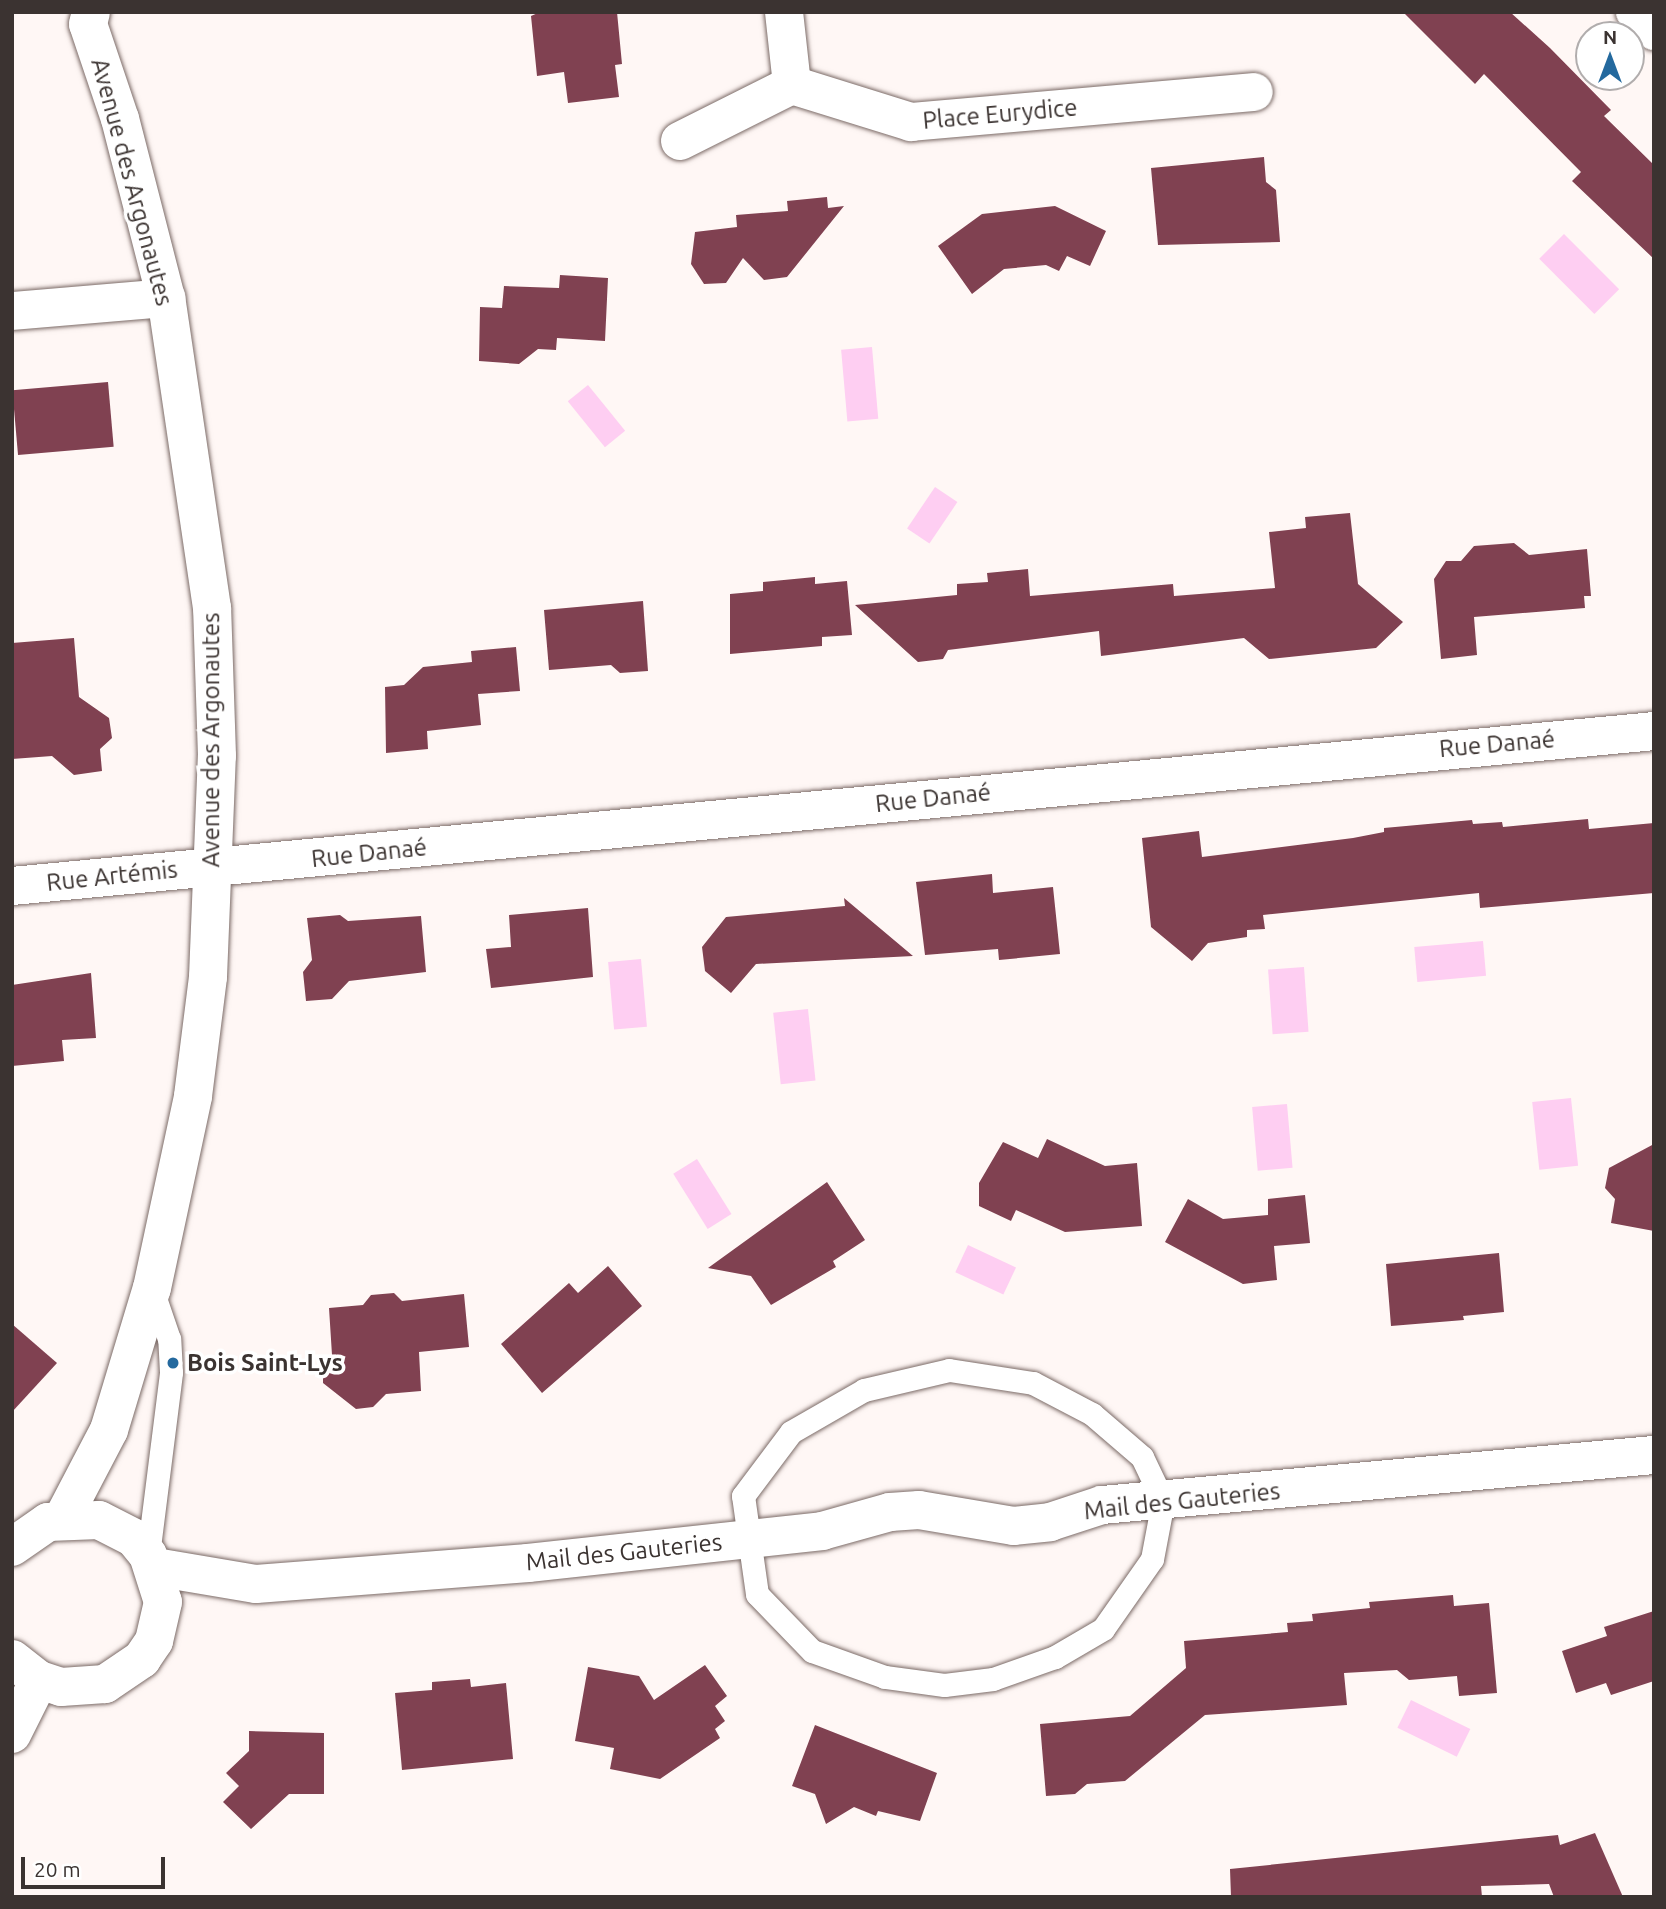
<!DOCTYPE html>
<meta charset="utf-8">
<style>
body{margin:0}
#map{position:relative;width:1666px;height:1909px;overflow:hidden;background:#fff7f5;font-family:Ubuntu,sans-serif}
div>[style]{position:absolute}
.water>*{inset:0;background:#fecef2;transform-origin:0 0}
.building>*{inset:0;background:#804151;transform-origin:0 0}
.roads{filter:drop-shadow(0 0 2px #7c6b67) drop-shadow(0 0 2px #7c6b67)}
.service>*{height:23px;margin:-11.5px;padding:0 11.5px;transform-origin:11.5px;border-radius:11.5px;background:#fff}
.minor>*{height:38px;margin:-19px;padding:0 19px;transform-origin:19px;border-radius:19px;background:#fff}
.dots>*{width:19px;height:19px;translate:-50% -50%;box-sizing:border-box;border:4px solid #fff;border-radius:50%}
span{translate:-50% -50%;white-space:nowrap;text-align:center;line-height:1.15;-webkit-text-stroke:7px #fff;paint-order:stroke}
.street-label{font-size:24px;color:#3b3331}
.poi-label{font-size:24px;color:#3b3331;font-weight:700}
.left{translate:0 -50%;text-align:left}
.frame{position:absolute;inset:0;border:14px solid #3b3331;pointer-events:none}
.north{position:absolute;left:1575px;top:21px;width:70px;height:70px;box-sizing:border-box;background:#fff;border:2px solid #b1adad;border-radius:50%;rotate:0deg;font-size:19px;font-weight:700;line-height:28px;text-align:center;color:#3b3331}
.north::after{content:'';display:block;margin:auto;width:24px;height:32px;background:#24699e;clip-path:polygon(50% 0,100% 100%,50% 72%,0 100%)}
.scale{position:absolute;left:21px;top:1857px;width:144px;height:32px;box-sizing:border-box;border:4px solid #3b3331;border-top:0;padding-left:9px;font-size:21px;line-height:24px;white-space:nowrap;color:#3b3331;-webkit-text-stroke:5px #fff;paint-order:stroke}
</style>
<div id="map">
<div class="water">
<i style="left:1564px;top:234px;width:78px;height:35px;rotate:45deg"></i>
<i style="left:872px;top:347px;width:72px;height:31px;rotate:85deg"></i>
<i style="left:588px;top:385px;width:59px;height:26px;rotate:51deg"></i>
<i style="left:935px;top:487px;width:27px;height:50px;rotate:34deg"></i>
<i style="left:1483px;top:941px;width:35px;height:69px;rotate:85deg"></i>
<i style="left:641px;top:959px;width:68px;height:33px;rotate:85deg"></i>
<i style="left:1304px;top:967px;width:65px;height:36px;rotate:86deg"></i>
<i style="left:808px;top:1009px;width:72px;height:35px;rotate:84deg"></i>
<i style="left:1571px;top:1098px;width:68px;height:39px;rotate:84deg"></i>
<i style="left:1287px;top:1104px;width:64px;height:35px;rotate:85deg"></i>
<i style="left:697px;top:1159px;width:65px;height:28px;rotate:58deg"></i>
<i style="left:968px;top:1245px;width:53px;height:30px;rotate:25deg"></i>
<i style="left:1411px;top:1700px;width:66px;height:31px;rotate:26deg"></i>
</div>
<div class="building">
<i style="clip-path:polygon(540px 12px,617px 12px,622px 64px,615px 65px,619px 97px,568px 103px,564px 72px,537px 76px,531px 16px)"></i>
<i style="clip-path:polygon(1403px 12px,1510px 12px,1550px 48px,1611px 110px,1604px 116px,1654px 165px,1654px 259px,1572px 181px,1581px 172px,1484px 74px,1475px 84px)"></i>
<i style="clip-path:polygon(1264px 157px,1266px 182px,1276px 190px,1280px 242px,1158px 245px,1151px 168px)"></i>
<i style="clip-path:polygon(827px 197px,828px 208px,844px 206px,787px 277px,764px 280px,743px 258px,726px 283px,704px 284px,691px 264px,695px 232px,737px 227px,736px 215px,788px 211px,787px 201px)"></i>
<i style="clip-path:polygon(1055px 206px,1106px 231px,1090px 266px,1067px 256px,1059px 271px,1046px 265px,1004px 269px,972px 294px,938px 246px,982px 214px)"></i>
<i style="clip-path:polygon(560px 275px,608px 278px,605px 341px,557px 338px,556px 350px,538px 349px,519px 364px,479px 361px,480px 307px,502px 308px,504px 286px,559px 288px)"></i>
<i style="left:108px;top:382px;width:65px;height:96px;rotate:85deg"></i>
<i style="clip-path:polygon(1350px 513px,1358px 584px,1403px 622px,1376px 648px,1269px 659px,1244px 638px,1101px 656px,1099px 631px,948px 650px,943px 659px,918px 662px,855px 605px,957px 595px,957px 584px,988px 582px,987px 573px,1028px 569px,1030px 596px,1173px 584px,1174px 596px,1275px 588px,1269px 532px,1306px 528px,1305px 517px)"></i>
<i style="clip-path:polygon(1514px 543px,1529px 555px,1587px 549px,1591px 596px,1584px 596px,1585px 608px,1474px 617px,1477px 655px,1441px 659px,1434px 579px,1446px 561px,1461px 561px,1474px 546px)"></i>
<i style="clip-path:polygon(815px 577px,815px 584px,847px 581px,852px 635px,822px 637px,822px 646px,730px 654px,730px 594px,763px 591px,763px 582px)"></i>
<i style="clip-path:polygon(643px 601px,648px 671px,620px 673px,611px 665px,549px 670px,544px 610px)"></i>
<i style="clip-path:polygon(74px 638px,79px 697px,109px 718px,112px 738px,100px 749px,102px 771px,74px 775px,52px 756px,12px 759px,12px 643px)"></i>
<i style="clip-path:polygon(516px 647px,520px 691px,478px 694px,481px 725px,427px 731px,428px 749px,386px 753px,385px 687px,404px 685px,423px 667px,472px 662px,471px 651px)"></i>
<i style="clip-path:polygon(1588px 819px,1589px 829px,1654px 823px,1654px 893px,1480px 908px,1479px 893px,1263px 915px,1265px 929px,1247px 930px,1247px 937px,1208px 943px,1192px 961px,1151px 927px,1142px 838px,1199px 831px,1202px 857px,1353px 838px,1384px 832px,1384px 828px,1472px 820px,1473px 824px,1502px 822px,1503px 827px)"></i>
<i style="clip-path:polygon(992px 874px,993px 893px,1053px 887px,1060px 954px,999px 960px,998px 949px,925px 955px,916px 882px)"></i>
<i style="clip-path:polygon(844px 898px,913px 956px,756px 964px,731px 993px,705px 971px,702px 947px,726px 917px,845px 906px)"></i>
<i style="clip-path:polygon(588px 908px,593px 977px,491px 988px,486px 949px,511px 947px,509px 915px)"></i>
<i style="clip-path:polygon(340px 915px,348px 921px,421px 916px,426px 972px,349px 981px,332px 999px,306px 1001px,303px 972px,312px 960px,307px 918px)"></i>
<i style="clip-path:polygon(91px 973px,96px 1038px,62px 1040px,64px 1061px,12px 1066px,12px 985px)"></i>
<i style="clip-path:polygon(1047px 1139px,1105px 1166px,1137px 1163px,1142px 1226px,1065px 1232px,1016px 1210px,1011px 1221px,979px 1206px,979px 1183px,1003px 1142px,1038px 1158px)"></i>
<i style="clip-path:polygon(1654px 1144px,1654px 1231px,1611px 1223px,1615px 1199px,1605px 1188px,1609px 1168px)"></i>
<i style="clip-path:polygon(827px 1182px,865px 1240px,833px 1261px,836px 1267px,771px 1305px,751px 1276px,708px 1268px)"></i>
<i style="clip-path:polygon(1305px 1195px,1310px 1243px,1274px 1246px,1277px 1280px,1243px 1284px,1165px 1242px,1188px 1199px,1223px 1219px,1268px 1215px,1268px 1199px)"></i>
<i style="clip-path:polygon(1499px 1253px,1504px 1312px,1463px 1316px,1464px 1320px,1391px 1326px,1386px 1264px)"></i>
<i style="clip-path:polygon(608px 1266px,642px 1306px,542px 1393px,501px 1344px,569px 1283px,578px 1293px)"></i>
<i style="clip-path:polygon(394px 1293px,402px 1301px,464px 1294px,469px 1347px,419px 1352px,421px 1391px,386px 1394px,373px 1407px,356px 1409px,323px 1383px,323px 1366px,332px 1355px,329px 1308px,363px 1305px,371px 1295px)"></i>
<i style="clip-path:polygon(12px 1324px,57px 1363px,12px 1412px)"></i>
<i style="clip-path:polygon(1453px 1595px,1454px 1606px,1489px 1603px,1497px 1693px,1459px 1696px,1457px 1676px,1409px 1680px,1397px 1670px,1344px 1673px,1347px 1705px,1205px 1715px,1125px 1781px,1087px 1784px,1075px 1794px,1046px 1796px,1040px 1724px,1130px 1716px,1186px 1668px,1184px 1641px,1288px 1632px,1287px 1623px,1313px 1621px,1312px 1614px,1370px 1608px,1369px 1602px)"></i>
<i style="clip-path:polygon(1654px 1611px,1654px 1681px,1611px 1695px,1606px 1683px,1576px 1693px,1562px 1651px,1607px 1636px,1604px 1627px)"></i>
<i style="clip-path:polygon(705px 1665px,727px 1696px,715px 1706px,725px 1721px,715px 1729px,720px 1738px,660px 1779px,610px 1769px,614px 1748px,575px 1741px,588px 1667px,639px 1676px,654px 1700px)"></i>
<i style="clip-path:polygon(470px 1679px,471px 1687px,506px 1683px,513px 1759px,402px 1770px,395px 1693px,432px 1690px,432px 1682px)"></i>
<i style="clip-path:polygon(815px 1725px,937px 1773px,920px 1821px,878px 1811px,876px 1816px,854px 1807px,826px 1824px,815px 1794px,792px 1786px)"></i>
<i style="clip-path:polygon(249px 1731px,324px 1733px,324px 1794px,289px 1794px,251px 1829px,223px 1802px,239px 1786px,226px 1773px,249px 1751px)"></i>
<i style="clip-path:polygon(1595px 1833px,1623px 1897px,1554px 1897px,1549px 1884px,1481px 1886px,1482px 1897px,1231px 1897px,1230px 1869px,1558px 1835px,1560px 1845px)"></i>
</div>
<div class="roads">
<div class="service">
<i style="left:949px;top:1370px;width:85px;rotate:8.8deg"></i>
<i style="left:1033px;top:1383px;width:67px;rotate:27.7deg"></i>
<i style="left:1092px;top:1414px;width:66px;rotate:40.7deg"></i>
<i style="left:1142px;top:1457px;width:49px;rotate:64.5deg"></i>
<i style="left:1163px;top:1501px;width:59px;rotate:100.7deg"></i>
<i style="left:1152px;top:1559px;width:85px;rotate:125deg"></i>
<i style="left:1103px;top:1629px;width:56px;rotate:149.7deg"></i>
<i style="left:1055px;top:1657px;width:66px;rotate:160.5deg"></i>
<i style="left:993px;top:1679px;width:49px;rotate:173deg"></i>
<i style="left:944px;top:1685px;width:60px;rotate:-172.3deg"></i>
<i style="left:885px;top:1677px;width:77px;rotate:-160.4deg"></i>
<i style="left:812px;top:1651px;width:79px;rotate:-134deg"></i>
<i style="left:757px;top:1594px;width:99px;rotate:-98.1deg"></i>
<i style="left:743px;top:1496px;width:80px;rotate:-53.1deg"></i>
<i style="left:791px;top:1432px;width:84px;rotate:-29.9deg"></i>
<i style="left:864px;top:1390px;width:87px;rotate:-13.2deg"></i>
<i style="left:148px;top:1555px;width:184px;rotate:-82.8deg"></i>
<i style="left:171px;top:1372px;width:33px;rotate:-93deg"></i>
<i style="left:169px;top:1339px;width:50px;rotate:-108.8deg"></i>
</div>
<div class="minor">
<i style="left:784px;top:12px;width:73px;rotate:83.7deg"></i>
<i style="left:1635px;top:12px;width:27px;rotate:45deg"></i>
<i style="left:680px;top:141px;width:125px;rotate:-26.6deg"></i>
<i style="left:792px;top:85px;width:125px;rotate:17.3deg"></i>
<i style="left:911px;top:122px;width:344px;rotate:-5deg"></i>
<i style="left:12px;top:311px;width:155px;rotate:-4.8deg"></i>
<i style="left:12px;top:886px;width:1649px;rotate:-5.39deg"></i>
<i style="left:63px;top:1518px;width:99px;rotate:-62.4deg"></i>
<i style="left:109px;top:1430px;width:148px;rotate:-73.2deg"></i>
<i style="left:152px;top:1288px;width:196px;rotate:-77.9deg"></i>
<i style="left:193px;top:1096px;width:120px;rotate:-82.8deg"></i>
<i style="left:208px;top:977px;width:221px;rotate:-87.7deg"></i>
<i style="left:217px;top:756px;width:148px;rotate:-91.9deg"></i>
<i style="left:212px;top:608px;width:313px;rotate:-98.4deg"></i>
<i style="left:166px;top:298px;width:185px;rotate:-104.4deg"></i>
<i style="left:120px;top:119px;width:100px;rotate:-108.6deg"></i>
<i style="left:88px;top:24px;width:12px;rotate:-76deg"></i>
<i style="left:12px;top:1547px;width:44px;rotate:-34.8deg"></i>
<i style="left:48px;top:1522px;width:51px;rotate:-2.2deg"></i>
<i style="left:99px;top:1520px;width:39px;rotate:27deg"></i>
<i style="left:134px;top:1538px;width:22px;rotate:51deg"></i>
<i style="left:148px;top:1555px;width:49px;rotate:72.3deg"></i>
<i style="left:163px;top:1602px;width:40px;rotate:103deg"></i>
<i style="left:154px;top:1641px;width:22px;rotate:124deg"></i>
<i style="left:142px;top:1659px;width:45px;rotate:146deg"></i>
<i style="left:105px;top:1684px;width:44px;rotate:176.1deg"></i>
<i style="left:61px;top:1687px;width:23px;rotate:-162deg"></i>
<i style="left:39px;top:1680px;width:34px;rotate:-142deg"></i>
<i style="left:155px;top:1567px;width:102px;rotate:9.6deg"></i>
<i style="left:256px;top:1584px;width:273px;rotate:-4.4deg"></i>
<i style="left:528px;top:1563px;width:296px;rotate:-6.2deg"></i>
<i style="left:822px;top:1531px;width:71px;rotate:-15.6deg"></i>
<i style="left:890px;top:1512px;width:29px;rotate:-4deg"></i>
<i style="left:919px;top:1510px;width:96px;rotate:9.6deg"></i>
<i style="left:1014px;top:1526px;width:36px;rotate:-6deg"></i>
<i style="left:1050px;top:1522px;width:55px;rotate:-18.1deg"></i>
<i style="left:1102px;top:1505px;width:554px;rotate:-5.18deg"></i>
<i style="left:12px;top:1734px;width:60px;rotate:-63.4deg"></i>
</div>
</div>
<div class="dots">
<i style="left:173px;top:1363px;background:#24699e"></i>
</div>
<div class="street-label">
<span style="left:1000px;top:114px;rotate:-5deg">Place Eurydice</span>
<span style="left:132px;top:182px;rotate:75deg">Avenue des Argonautes</span>
<span style="left:211px;top:740px;rotate:-90deg">Avenue des Argonautes</span>
<span style="left:1497px;top:744px;rotate:-5deg">Rue Danaé</span>
<span style="left:933px;top:798px;rotate:-6deg">Rue Danaé</span>
<span style="left:369px;top:853px;rotate:-6deg">Rue Danaé</span>
<span style="left:112px;top:876px;rotate:-6deg">Rue Artémis</span>
<span style="left:1182px;top:1501px;rotate:-6deg">Mail des Gauteries</span>
<span style="left:624px;top:1552px;rotate:-6deg">Mail des Gauteries</span>
</div>
<div class="poi-label">
<span class="left" style="left:187px;top:1363px">Bois Saint-Lys</span>
</div>
<div class="frame"></div>
<div class="north">N</div>
<div class="scale">20 m</div>
</div>
